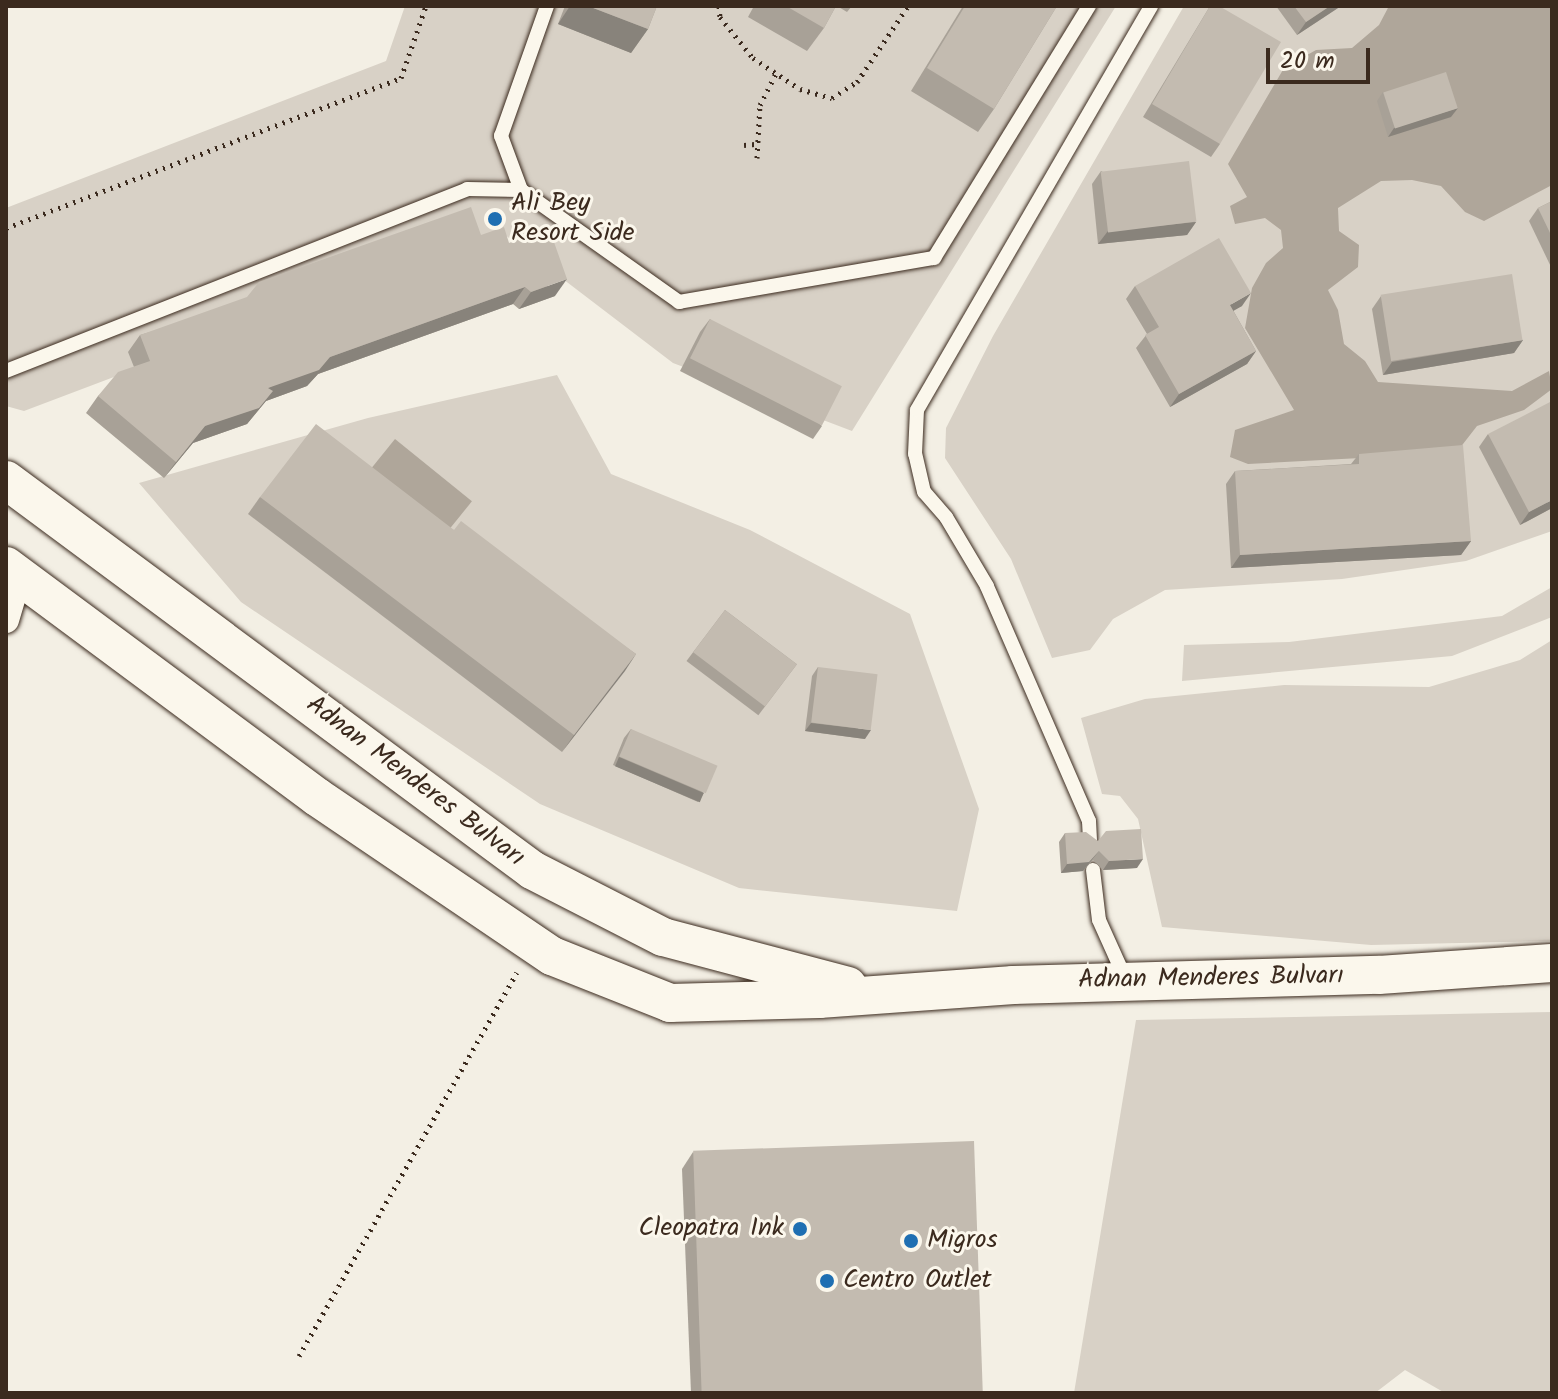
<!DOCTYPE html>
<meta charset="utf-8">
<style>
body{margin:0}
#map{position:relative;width:1558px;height:1399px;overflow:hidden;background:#f3efe4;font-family:Kalam,sans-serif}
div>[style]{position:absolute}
.green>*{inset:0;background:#d8d1c6}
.water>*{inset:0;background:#afa69a;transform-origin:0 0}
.path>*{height:5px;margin-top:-2.5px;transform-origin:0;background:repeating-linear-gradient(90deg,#3b2a1e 0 2px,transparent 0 8px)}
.roads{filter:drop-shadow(0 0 2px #3b2a1e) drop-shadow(0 0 2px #3b2a1e)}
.service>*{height:14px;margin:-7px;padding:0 7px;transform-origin:7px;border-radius:7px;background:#fbf7ec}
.minor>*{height:26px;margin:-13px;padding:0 13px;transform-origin:13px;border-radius:13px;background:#fbf7ec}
.secondary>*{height:38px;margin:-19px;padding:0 19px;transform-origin:19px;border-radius:19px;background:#fbf7ec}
.wall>*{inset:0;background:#a8a197;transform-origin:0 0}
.shaded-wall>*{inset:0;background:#88837b;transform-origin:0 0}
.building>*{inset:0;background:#c3bbb0;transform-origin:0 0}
.dots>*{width:22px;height:22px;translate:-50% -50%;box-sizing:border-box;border:4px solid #fbf7ec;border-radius:50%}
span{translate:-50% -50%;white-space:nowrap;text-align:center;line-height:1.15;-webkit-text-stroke:6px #fbf7ec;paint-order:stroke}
.poi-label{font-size:26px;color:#3b2a1e}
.left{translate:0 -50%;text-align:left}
.right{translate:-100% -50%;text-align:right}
.street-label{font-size:26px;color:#3b2a1e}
.frame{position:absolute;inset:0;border:8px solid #3b2a1e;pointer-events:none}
.scale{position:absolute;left:1266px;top:48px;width:104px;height:36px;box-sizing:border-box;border:4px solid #3b2a1e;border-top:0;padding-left:10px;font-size:24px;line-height:28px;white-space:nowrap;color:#3b2a1e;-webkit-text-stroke:6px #fbf7ec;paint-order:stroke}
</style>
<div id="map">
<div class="green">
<i style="clip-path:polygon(405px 6px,1116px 6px,852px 431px,673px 363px,500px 231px,24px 411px,6px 406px,6px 208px,386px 61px)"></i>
<i style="clip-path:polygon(1184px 6px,1552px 6px,1552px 531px,1466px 561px,1342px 579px,1165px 590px,1113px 619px,1090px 650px,1052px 658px,1011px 559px,945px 458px,946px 428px,993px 336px)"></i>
<i style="clip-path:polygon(557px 375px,611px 474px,750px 530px,910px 614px,979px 809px,957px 911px,739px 888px,540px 804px,241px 602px,139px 483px,368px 418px)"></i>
<i style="clip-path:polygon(1552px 587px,1552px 617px,1452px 656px,1182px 681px,1184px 645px,1289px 642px,1502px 616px)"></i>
<i style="clip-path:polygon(1552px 640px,1552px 941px,1371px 945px,1162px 927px,1138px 819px,1120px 796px,1102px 794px,1081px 718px,1145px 699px,1284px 685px,1429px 687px,1520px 660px)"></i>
<i style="clip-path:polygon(1552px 1012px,1552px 1393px,1445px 1393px,1405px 1370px,1375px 1393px,1074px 1393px,1136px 1020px)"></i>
</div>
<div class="water">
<i style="clip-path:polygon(1389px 6px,1552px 6px,1552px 185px,1484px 221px,1465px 212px,1441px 186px,1412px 180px,1381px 181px,1338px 208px,1339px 231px,1359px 245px,1358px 267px,1328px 290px,1338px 310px,1344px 344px,1365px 361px,1378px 382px,1512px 391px,1549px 371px,1552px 389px,1524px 410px,1477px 426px,1456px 453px,1248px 464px,1230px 457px,1235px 430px,1294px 410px,1245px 328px,1252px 288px,1266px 263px,1283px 248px,1281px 230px,1265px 218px,1235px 224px,1230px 206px,1247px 197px,1228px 164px,1284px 68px,1316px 50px,1352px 48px,1379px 25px)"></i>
<i style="left:395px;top:439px;width:99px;height:52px;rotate:39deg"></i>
</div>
<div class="path">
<i style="left:719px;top:6px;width:11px;rotate:85deg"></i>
<i style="left:720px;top:17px;width:53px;rotate:51.2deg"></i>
<i style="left:753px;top:58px;width:56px;rotate:33.4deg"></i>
<i style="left:800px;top:89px;width:33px;rotate:16deg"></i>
<i style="left:832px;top:98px;width:30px;rotate:-33deg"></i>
<i style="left:857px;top:82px;width:92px;rotate:-56.1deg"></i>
<i style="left:744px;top:145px;width:11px;rotate:-5deg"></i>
<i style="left:757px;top:158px;width:53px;rotate:-86.8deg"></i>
<i style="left:760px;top:105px;width:34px;rotate:-63deg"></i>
<i style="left:6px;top:228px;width:423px;rotate:-20.8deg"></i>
<i style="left:401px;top:78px;width:76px;rotate:-70.9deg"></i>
<i style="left:299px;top:1356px;width:441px;rotate:-60.4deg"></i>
</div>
<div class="roads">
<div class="service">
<i style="left:521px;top:190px;width:58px;rotate:-110.3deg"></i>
<i style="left:501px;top:136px;width:138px;rotate:-70.5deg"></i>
<i style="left:6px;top:371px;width:496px;rotate:-21.5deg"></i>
<i style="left:467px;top:189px;width:54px;rotate:1.1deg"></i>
<i style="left:521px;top:190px;width:194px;rotate:35.3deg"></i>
<i style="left:679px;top:302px;width:259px;rotate:-9.8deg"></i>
<i style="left:934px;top:258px;width:296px;rotate:-58.4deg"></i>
<i style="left:1090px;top:840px;width:19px;rotate:-93deg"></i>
<i style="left:1089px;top:821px;width:256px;rotate:-113.5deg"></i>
<i style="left:987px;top:586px;width:80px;rotate:-120.7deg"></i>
<i style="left:946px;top:517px;width:33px;rotate:-131deg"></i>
<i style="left:924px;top:492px;width:39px;rotate:-103deg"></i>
<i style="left:915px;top:454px;width:44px;rotate:-87.4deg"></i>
<i style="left:917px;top:410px;width:467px;rotate:-59.9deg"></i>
<i style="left:1093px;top:870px;width:50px;rotate:83.2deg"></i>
<i style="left:1099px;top:920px;width:66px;rotate:65.8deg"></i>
</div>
<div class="minor">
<i style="left:6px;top:620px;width:46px;rotate:-73.5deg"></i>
</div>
<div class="secondary">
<i style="left:6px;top:480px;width:655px;rotate:36.55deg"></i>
<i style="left:532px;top:870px;width:147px;rotate:27.1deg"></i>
<i style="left:663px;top:937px;width:191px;rotate:14.8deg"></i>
<i style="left:6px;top:566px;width:387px;rotate:36.6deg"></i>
<i style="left:317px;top:797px;width:284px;rotate:34.1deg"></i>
<i style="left:552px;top:956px;width:127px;rotate:21.7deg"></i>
<i style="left:670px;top:1003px;width:149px;rotate:-1.5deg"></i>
<i style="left:819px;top:999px;width:195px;rotate:-4.1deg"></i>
<i style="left:1013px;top:985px;width:366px;rotate:-1.6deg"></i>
<i style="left:1379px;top:975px;width:173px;rotate:-4deg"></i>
</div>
</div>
<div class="wall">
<i style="clip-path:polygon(565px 6px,657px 6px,648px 29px,631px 53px,558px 24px)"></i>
<i style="clip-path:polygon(754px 6px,836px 6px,824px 28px,807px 51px,748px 17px)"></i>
<i style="clip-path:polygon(837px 6px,852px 6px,847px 12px)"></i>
<i style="clip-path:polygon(963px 6px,1057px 6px,994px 109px,978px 132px,911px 91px)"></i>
<i style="clip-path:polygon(1210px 6px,1220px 144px,1211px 157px,1143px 117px)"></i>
<i style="clip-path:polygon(1276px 6px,1341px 6px,1297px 35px)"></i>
<i style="clip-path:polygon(1383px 92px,1451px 117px,1388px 137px,1377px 101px)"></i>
<i style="clip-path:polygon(1101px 171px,1196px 222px,1187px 235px,1098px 244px,1092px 184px)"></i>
<i style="clip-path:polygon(1552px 201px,1552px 269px,1529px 221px,1538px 208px)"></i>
<i style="clip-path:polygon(481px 235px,509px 243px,555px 296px,519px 309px,513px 304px,318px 374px,307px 386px,266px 401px,247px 424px,193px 443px,164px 478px,86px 413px,98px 396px,134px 367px,128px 352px,140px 335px)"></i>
<i style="clip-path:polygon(1135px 286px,1242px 306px,1233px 310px,1256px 351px,1247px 364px,1170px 407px,1136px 348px,1147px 334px,1126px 299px)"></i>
<i style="clip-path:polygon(1381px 296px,1523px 340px,1514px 353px,1383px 375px,1372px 309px)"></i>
<i style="clip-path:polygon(710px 319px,822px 426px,813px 439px,680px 371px,700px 332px)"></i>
<i style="clip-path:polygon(1488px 434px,1552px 508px,1520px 525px,1479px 447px)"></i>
<i style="clip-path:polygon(1359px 454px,1471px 541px,1461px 555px,1231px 568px,1226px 484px,1235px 471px,1351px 464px)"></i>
<i style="clip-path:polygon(260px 497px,454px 530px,636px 654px,562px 752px,248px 514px)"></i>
<i style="left:725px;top:610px;width:90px;height:64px;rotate:37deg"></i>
<i style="clip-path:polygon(818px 667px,865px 739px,805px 731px,812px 676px)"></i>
<i style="clip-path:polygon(631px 729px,704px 793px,698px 802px,613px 765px,624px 738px)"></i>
<i style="clip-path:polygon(1065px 833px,1098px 841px,1137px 868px,1103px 870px,1093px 860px,1083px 871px,1061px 873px,1059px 842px)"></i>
<i style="clip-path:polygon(693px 1152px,984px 1393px,691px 1393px,682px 1169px)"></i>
</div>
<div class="shaded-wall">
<i style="clip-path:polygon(570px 6px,588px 6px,648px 29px,631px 53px,558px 24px)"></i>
<i style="clip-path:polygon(1330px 6px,1341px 6px,1297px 35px,1306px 22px)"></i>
<i style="clip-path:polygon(1458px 108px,1451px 117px,1388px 137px,1394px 128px)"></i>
<i style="clip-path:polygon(1196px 222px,1187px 235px,1098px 244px,1108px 231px)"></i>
<i style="clip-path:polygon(567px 279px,555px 296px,519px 309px,531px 292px)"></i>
<i style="clip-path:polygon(525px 287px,513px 304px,318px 374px,307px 386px,266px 401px,247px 424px,193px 443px,164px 478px,176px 462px,205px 426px,268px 388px,330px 357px)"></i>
<i style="clip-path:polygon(1251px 293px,1242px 306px,1221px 318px,1230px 305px)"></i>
<i style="clip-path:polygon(1523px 340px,1514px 353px,1383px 375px,1392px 362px)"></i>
<i style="clip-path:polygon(1256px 351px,1247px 364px,1170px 407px,1179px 394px)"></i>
<i style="clip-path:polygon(1552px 500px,1552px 508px,1520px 525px,1529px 512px)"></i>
<i style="clip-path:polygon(1471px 541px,1461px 555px,1231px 568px,1240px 555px)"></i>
<i style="clip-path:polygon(636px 654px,625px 671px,562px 752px,574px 735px)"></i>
<i style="clip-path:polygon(811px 723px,871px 730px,865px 739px,805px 731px)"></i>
<i style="left:619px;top:757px;width:92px;height:10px;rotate:23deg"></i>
<i style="clip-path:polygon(1099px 851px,1083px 871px,1061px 873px,1067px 864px)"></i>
<i style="clip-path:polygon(1143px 859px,1137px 868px,1103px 870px,1109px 861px)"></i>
</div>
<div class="building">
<i style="clip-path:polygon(588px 6px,657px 6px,648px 29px)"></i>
<i style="clip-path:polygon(786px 6px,836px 6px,824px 28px)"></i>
<i style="clip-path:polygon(965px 6px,1057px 6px,994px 109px,927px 68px)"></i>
<i style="clip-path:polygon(1210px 6px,1219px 6px,1281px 42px,1220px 144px,1152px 104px)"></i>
<i style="clip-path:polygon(1294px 6px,1330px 6px,1306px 22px)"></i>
<i style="left:1446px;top:72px;width:38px;height:66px;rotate:72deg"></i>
<i style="left:1189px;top:161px;width:61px;height:89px;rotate:83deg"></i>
<i style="clip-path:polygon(1552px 201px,1552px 237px,1538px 208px)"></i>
<i style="clip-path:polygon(471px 207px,481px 235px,504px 227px,509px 243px,549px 228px,567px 279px,531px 292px,525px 287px,330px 357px,319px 370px,268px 388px,273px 391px,259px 408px,205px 426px,176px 462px,98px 396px,118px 372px,150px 361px,140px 335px,247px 297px,259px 282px)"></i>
<i style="clip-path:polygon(1219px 238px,1251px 293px,1230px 305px,1256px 351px,1179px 394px,1145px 335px,1159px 327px,1135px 286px)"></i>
<i style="left:1512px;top:274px;width:67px;height:133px;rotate:81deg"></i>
<i style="left:710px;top:319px;width:148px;height:44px;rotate:27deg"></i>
<i style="clip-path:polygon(1552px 401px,1552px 500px,1529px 512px,1488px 434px)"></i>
<i style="clip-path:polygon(316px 424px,454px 530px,461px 521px,636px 654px,574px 735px,260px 497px)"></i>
<i style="clip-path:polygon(1463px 445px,1471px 541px,1240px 555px,1235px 471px,1359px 464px,1359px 454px)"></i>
<i style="left:725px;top:610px;width:90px;height:53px;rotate:37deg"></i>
<i style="left:818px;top:667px;width:60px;height:56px;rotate:7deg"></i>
<i style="left:631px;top:729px;width:94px;height:30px;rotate:23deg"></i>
<i style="clip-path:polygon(1141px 829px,1143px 859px,1109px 861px,1099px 851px,1089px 862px,1067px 864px,1065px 833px,1086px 832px,1098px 841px,1106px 831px)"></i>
<i style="left:974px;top:1141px;width:252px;height:281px;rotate:88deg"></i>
</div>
<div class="dots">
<i style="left:495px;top:219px;background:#1f6fb2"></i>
<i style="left:800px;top:1229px;background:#1f6fb2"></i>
<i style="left:911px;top:1241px;background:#1f6fb2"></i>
<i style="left:827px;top:1281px;background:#1f6fb2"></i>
</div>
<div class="poi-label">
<span class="left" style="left:511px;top:219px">Ali Bey<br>Resort Side</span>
<span class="right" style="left:784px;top:1229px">Cleopatra Ink</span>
<span class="left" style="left:927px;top:1241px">Migros</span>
<span class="left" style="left:843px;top:1281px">Centro Outlet</span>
</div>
<div class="street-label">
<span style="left:415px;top:782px;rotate:37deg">Adnan Menderes Bulvarı</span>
<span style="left:1211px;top:979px;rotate:-1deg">Adnan Menderes Bulvarı</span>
</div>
<div class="frame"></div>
<div class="scale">20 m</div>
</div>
